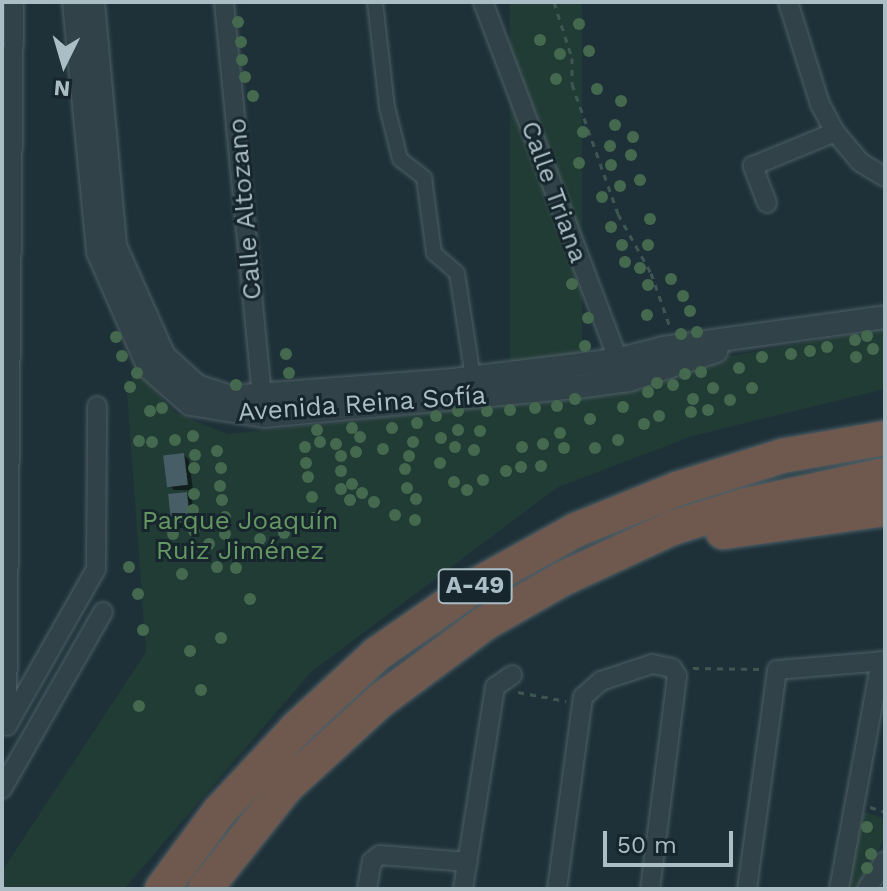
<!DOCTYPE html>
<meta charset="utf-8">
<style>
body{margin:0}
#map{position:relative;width:887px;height:891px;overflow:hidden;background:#1e3138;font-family:"Work Sans",sans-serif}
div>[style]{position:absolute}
.green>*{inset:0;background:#213b35;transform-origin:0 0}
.shadow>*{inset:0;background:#0007}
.building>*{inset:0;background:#485e67;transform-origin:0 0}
.path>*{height:3px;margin-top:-1.5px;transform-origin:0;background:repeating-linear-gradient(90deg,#3f5753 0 6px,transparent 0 12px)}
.roads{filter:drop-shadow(0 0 2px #4f5f66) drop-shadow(0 0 2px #4f5f66)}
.pedestrian>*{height:14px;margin:-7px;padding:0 7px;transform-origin:7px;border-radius:7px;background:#314248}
.minor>*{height:18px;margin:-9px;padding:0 9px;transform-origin:9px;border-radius:9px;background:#314248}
.tertiary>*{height:22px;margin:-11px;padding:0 11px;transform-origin:11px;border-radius:11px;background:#314248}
.motorway>*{height:34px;margin:-17px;padding:0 17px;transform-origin:17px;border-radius:17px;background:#6f584e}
.trees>*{width:12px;height:12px;margin:-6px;border-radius:50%;background:#45694f}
span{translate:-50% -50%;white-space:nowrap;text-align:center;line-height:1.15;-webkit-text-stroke:6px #17262c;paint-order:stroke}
.shield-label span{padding:2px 6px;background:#17262c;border:2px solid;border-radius:6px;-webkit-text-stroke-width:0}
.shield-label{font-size:24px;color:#abbdc5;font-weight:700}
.street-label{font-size:26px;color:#abbdc5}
.park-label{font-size:26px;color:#659762}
.frame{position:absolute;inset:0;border:4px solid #abbdc5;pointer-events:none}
.north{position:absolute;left:24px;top:24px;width:80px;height:80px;-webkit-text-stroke:6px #17262c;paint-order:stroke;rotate:185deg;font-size:22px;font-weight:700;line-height:32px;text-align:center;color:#abbdc5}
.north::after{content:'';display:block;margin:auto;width:28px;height:36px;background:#abbdc5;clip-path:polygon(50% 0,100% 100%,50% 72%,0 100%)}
.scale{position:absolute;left:603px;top:831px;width:130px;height:36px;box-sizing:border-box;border:4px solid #abbdc5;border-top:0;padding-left:10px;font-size:24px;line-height:28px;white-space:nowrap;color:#abbdc5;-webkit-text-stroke:6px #17262c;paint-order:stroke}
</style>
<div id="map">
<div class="green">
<i style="left:510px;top:2px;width:72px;height:362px"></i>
<i style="clip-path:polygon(885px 328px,885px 389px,693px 436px,558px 487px,311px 672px,124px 889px,2px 889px,2px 871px,146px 652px,126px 379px,132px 382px,134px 366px,175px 413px,228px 434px,406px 415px)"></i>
<i style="clip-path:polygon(859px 810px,885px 819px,885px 836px,861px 889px,844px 889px)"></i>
</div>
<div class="shadow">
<i style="clip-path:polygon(184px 455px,189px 460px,193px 490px,174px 490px,169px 485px)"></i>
<i style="clip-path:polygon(187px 494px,192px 500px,195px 527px,178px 528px,172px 522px)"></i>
</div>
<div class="building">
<i style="left:184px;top:453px;width:32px;height:21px;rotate:83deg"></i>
<i style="left:187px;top:492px;width:30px;height:19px;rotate:84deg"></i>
</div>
<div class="path">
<i style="left:554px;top:2px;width:59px;rotate:72.2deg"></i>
<i style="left:572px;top:58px;width:26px;rotate:90deg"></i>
<i style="left:572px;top:84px;width:138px;rotate:70.5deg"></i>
<i style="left:618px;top:214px;width:68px;rotate:60.8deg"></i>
<i style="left:651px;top:273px;width:57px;rotate:70.6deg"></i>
<i style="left:693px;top:668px;width:68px;rotate:0.8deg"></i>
<i style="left:518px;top:692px;width:49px;rotate:10.6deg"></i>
<i style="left:870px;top:807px;width:16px;rotate:18deg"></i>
</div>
<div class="roads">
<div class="pedestrian">
<i style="left:375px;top:2px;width:106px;rotate:83.5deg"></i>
<i style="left:387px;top:107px;width:54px;rotate:76deg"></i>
<i style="left:400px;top:159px;width:31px;rotate:38deg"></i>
<i style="left:424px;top:178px;width:76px;rotate:82.4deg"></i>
<i style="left:434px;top:253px;width:30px;rotate:41deg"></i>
<i style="left:457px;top:273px;width:105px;rotate:81.3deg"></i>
</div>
<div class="minor">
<i style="left:224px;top:2px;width:405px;rotate:84.5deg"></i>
<i style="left:483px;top:2px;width:393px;rotate:69.3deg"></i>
<i style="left:788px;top:2px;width:107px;rotate:72.6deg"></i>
<i style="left:820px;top:104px;width:32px;rotate:62deg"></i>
<i style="left:835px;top:132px;width:39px;rotate:50deg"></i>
<i style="left:860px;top:162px;width:29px;rotate:31deg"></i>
<i style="left:767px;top:203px;width:40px;rotate:-111deg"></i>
<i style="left:753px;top:166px;width:89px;rotate:-22.5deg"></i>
<i style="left:8px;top:724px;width:178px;rotate:-60.4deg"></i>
<i style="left:96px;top:569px;width:163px;rotate:-89.6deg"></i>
<i style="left:7px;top:726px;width:724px;rotate:-89.45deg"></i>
<i style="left:2px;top:789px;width:204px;rotate:-60.3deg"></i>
<i style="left:367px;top:889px;width:28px;rotate:-80deg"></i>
<i style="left:372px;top:861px;width:10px;rotate:-37deg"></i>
<i style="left:380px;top:855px;width:88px;rotate:4.5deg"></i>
<i style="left:463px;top:889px;width:205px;rotate:-81deg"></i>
<i style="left:495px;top:687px;width:21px;rotate:-35deg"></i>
<i style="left:557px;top:889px;width:194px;rotate:-82.3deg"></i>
<i style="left:583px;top:697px;width:24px;rotate:-42deg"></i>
<i style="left:601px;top:681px;width:54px;rotate:-18.4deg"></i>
<i style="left:652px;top:664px;width:20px;rotate:11deg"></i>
<i style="left:672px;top:668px;width:9px;rotate:58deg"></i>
<i style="left:677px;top:676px;width:215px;rotate:97.2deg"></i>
<i style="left:747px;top:889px;width:221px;rotate:-82.2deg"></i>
<i style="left:777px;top:670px;width:108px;rotate:-4.8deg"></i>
<i style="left:839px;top:889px;width:232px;rotate:-79.6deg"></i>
<i style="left:867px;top:889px;width:32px;rotate:-58deg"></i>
</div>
<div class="tertiary">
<i style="left:74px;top:2px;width:251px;rotate:84.5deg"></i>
<i style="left:98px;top:252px;width:127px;rotate:66.3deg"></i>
<i style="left:149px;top:368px;width:55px;rotate:41.3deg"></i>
<i style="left:190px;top:404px;width:75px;rotate:9.2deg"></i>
<i style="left:264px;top:416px;width:314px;rotate:-5.3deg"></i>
<i style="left:577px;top:387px;width:52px;rotate:-7.7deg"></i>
<i style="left:629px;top:380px;width:92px;rotate:-18.4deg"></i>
<i style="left:93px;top:2px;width:245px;rotate:84.8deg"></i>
<i style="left:115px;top:246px;width:120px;rotate:66deg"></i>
<i style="left:164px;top:356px;width:45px;rotate:42.3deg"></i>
<i style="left:197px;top:386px;width:36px;rotate:18deg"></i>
<i style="left:231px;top:397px;width:223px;rotate:-4.4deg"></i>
<i style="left:453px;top:380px;width:165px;rotate:-7deg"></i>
<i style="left:617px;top:360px;width:48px;rotate:-14.6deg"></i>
<i style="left:663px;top:348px;width:224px;rotate:-7.9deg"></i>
</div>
<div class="motorway">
<i style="left:723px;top:532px;width:164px;rotate:-8.1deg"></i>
<i style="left:162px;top:889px;width:96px;rotate:-53.5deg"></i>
<i style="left:219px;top:812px;width:113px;rotate:-47.1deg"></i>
<i style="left:296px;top:729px;width:110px;rotate:-42.8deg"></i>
<i style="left:377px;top:654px;width:119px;rotate:-34.8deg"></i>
<i style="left:475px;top:586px;width:115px;rotate:-29deg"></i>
<i style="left:576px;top:530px;width:109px;rotate:-22.1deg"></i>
<i style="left:677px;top:489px;width:110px;rotate:-17.4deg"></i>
<i style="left:782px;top:456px;width:105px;rotate:-9.9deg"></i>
<i style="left:205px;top:889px;width:132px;rotate:-51.5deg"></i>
<i style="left:287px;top:786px;width:127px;rotate:-42.5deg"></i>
<i style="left:381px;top:700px;width:129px;rotate:-36.5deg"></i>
<i style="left:485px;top:623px;width:89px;rotate:-29.7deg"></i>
<i style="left:562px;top:579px;width:121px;rotate:-24.9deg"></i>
<i style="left:672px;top:528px;width:77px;rotate:-17.3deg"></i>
<i style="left:746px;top:505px;width:142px;rotate:-12.2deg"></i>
</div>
</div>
<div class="trees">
<i style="left:238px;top:22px"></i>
<i style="left:579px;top:24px"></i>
<i style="left:540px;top:40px"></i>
<i style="left:241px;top:42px"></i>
<i style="left:589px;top:51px"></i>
<i style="left:560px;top:54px"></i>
<i style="left:242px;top:60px"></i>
<i style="left:245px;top:77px"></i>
<i style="left:556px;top:79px"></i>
<i style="left:597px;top:89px"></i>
<i style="left:253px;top:96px"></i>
<i style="left:621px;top:101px"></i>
<i style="left:615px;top:125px"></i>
<i style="left:583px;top:132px"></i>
<i style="left:633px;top:137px"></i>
<i style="left:610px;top:146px"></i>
<i style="left:631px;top:155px"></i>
<i style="left:579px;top:163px"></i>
<i style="left:611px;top:165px"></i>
<i style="left:640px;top:180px"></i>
<i style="left:620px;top:186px"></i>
<i style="left:602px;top:197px"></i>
<i style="left:650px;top:219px"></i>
<i style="left:611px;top:227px"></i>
<i style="left:622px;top:245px"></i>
<i style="left:648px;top:245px"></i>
<i style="left:625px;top:262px"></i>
<i style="left:640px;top:268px"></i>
<i style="left:671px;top:279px"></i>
<i style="left:572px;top:284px"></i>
<i style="left:648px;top:285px"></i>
<i style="left:683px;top:296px"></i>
<i style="left:690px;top:311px"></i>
<i style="left:647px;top:315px"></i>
<i style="left:588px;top:318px"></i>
<i style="left:697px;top:332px"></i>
<i style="left:681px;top:334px"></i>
<i style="left:867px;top:336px"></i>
<i style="left:116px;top:337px"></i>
<i style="left:855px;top:340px"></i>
<i style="left:585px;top:346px"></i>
<i style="left:827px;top:347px"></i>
<i style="left:873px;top:349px"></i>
<i style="left:810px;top:351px"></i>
<i style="left:286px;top:354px"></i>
<i style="left:791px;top:354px"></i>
<i style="left:122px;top:356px"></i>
<i style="left:762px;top:357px"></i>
<i style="left:856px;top:357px"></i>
<i style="left:739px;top:368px"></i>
<i style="left:701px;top:372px"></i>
<i style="left:137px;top:373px"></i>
<i style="left:289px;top:373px"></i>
<i style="left:685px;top:374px"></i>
<i style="left:657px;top:383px"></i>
<i style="left:236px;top:385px"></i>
<i style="left:673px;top:385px"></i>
<i style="left:130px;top:387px"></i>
<i style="left:713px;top:388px"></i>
<i style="left:752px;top:388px"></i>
<i style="left:648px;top:392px"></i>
<i style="left:575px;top:399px"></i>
<i style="left:693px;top:399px"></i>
<i style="left:730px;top:400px"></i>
<i style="left:557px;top:406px"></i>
<i style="left:623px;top:407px"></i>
<i style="left:162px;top:408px"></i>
<i style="left:535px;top:408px"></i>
<i style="left:510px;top:410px"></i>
<i style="left:708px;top:410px"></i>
<i style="left:150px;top:411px"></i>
<i style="left:458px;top:411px"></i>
<i style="left:487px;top:411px"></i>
<i style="left:691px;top:412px"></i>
<i style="left:436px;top:416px"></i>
<i style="left:659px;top:416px"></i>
<i style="left:590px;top:419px"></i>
<i style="left:417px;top:423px"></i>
<i style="left:644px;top:424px"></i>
<i style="left:352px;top:428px"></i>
<i style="left:392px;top:428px"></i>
<i style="left:317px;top:430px"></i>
<i style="left:458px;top:430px"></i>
<i style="left:480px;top:431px"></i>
<i style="left:560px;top:433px"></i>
<i style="left:193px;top:436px"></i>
<i style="left:360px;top:437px"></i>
<i style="left:441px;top:438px"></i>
<i style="left:175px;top:440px"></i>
<i style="left:618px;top:440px"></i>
<i style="left:139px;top:441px"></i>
<i style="left:152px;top:442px"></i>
<i style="left:320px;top:442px"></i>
<i style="left:413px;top:442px"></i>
<i style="left:336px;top:444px"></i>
<i style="left:543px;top:444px"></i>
<i style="left:305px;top:447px"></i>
<i style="left:455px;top:447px"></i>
<i style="left:522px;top:447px"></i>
<i style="left:564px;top:448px"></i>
<i style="left:595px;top:448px"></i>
<i style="left:383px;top:449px"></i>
<i style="left:474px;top:450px"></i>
<i style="left:217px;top:451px"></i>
<i style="left:356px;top:452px"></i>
<i style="left:195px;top:455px"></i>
<i style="left:341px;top:456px"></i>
<i style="left:409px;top:456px"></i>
<i style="left:306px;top:463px"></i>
<i style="left:440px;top:463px"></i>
<i style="left:541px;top:466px"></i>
<i style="left:521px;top:467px"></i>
<i style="left:194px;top:468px"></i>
<i style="left:221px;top:468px"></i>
<i style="left:405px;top:469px"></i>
<i style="left:341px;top:471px"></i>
<i style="left:506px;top:471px"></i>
<i style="left:308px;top:477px"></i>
<i style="left:483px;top:480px"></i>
<i style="left:454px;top:482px"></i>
<i style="left:352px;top:484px"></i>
<i style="left:220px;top:486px"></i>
<i style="left:407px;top:488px"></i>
<i style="left:341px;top:489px"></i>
<i style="left:467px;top:490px"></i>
<i style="left:362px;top:493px"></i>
<i style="left:194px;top:494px"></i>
<i style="left:312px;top:497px"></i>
<i style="left:416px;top:499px"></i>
<i style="left:222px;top:500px"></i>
<i style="left:350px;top:500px"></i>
<i style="left:374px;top:502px"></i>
<i style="left:193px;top:510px"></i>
<i style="left:395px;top:515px"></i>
<i style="left:225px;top:517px"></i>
<i style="left:314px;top:518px"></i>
<i style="left:415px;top:520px"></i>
<i style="left:194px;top:531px"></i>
<i style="left:284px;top:533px"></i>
<i style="left:173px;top:534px"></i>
<i style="left:225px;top:534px"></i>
<i style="left:260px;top:539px"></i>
<i style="left:209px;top:544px"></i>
<i style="left:188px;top:550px"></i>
<i style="left:129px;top:567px"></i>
<i style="left:217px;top:567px"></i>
<i style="left:236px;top:568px"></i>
<i style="left:182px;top:574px"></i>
<i style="left:138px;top:594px"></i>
<i style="left:250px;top:599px"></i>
<i style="left:143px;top:630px"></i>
<i style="left:221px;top:638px"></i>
<i style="left:190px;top:651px"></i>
<i style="left:201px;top:690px"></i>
<i style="left:139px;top:706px"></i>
<i style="left:867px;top:827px"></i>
<i style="left:871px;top:854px"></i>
<i style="left:867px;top:868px"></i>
</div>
<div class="shield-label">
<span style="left:475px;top:586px">A-49</span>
</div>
<div class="street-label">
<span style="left:554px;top:192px;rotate:70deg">Calle Triana</span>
<span style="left:245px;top:209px;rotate:-95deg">Calle Altozano</span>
<span style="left:362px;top:404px;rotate:-4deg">Avenida Reina Sofía</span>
</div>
<div class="park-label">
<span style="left:240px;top:536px">Parque Joaquín<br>Ruiz Jiménez</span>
</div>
<div class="frame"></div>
<div class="north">N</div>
<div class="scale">50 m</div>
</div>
